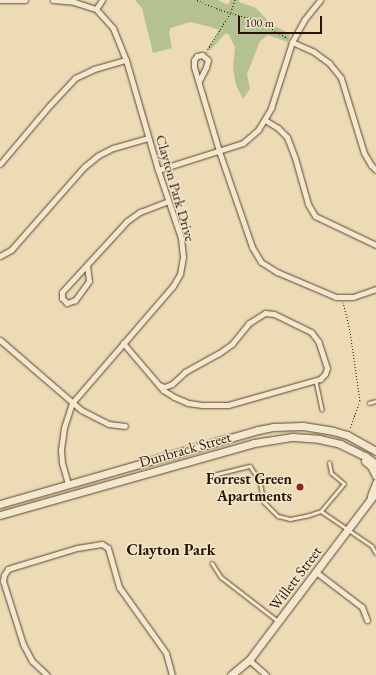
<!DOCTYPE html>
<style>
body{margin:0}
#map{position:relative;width:376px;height:675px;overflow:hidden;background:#eddbb5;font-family:"EB Garamond",serif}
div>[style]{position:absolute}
.green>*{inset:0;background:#b4c191}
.path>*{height:1px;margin-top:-0.5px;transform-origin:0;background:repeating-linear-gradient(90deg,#291200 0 1px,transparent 0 3px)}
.roads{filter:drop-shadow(0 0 1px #5a442d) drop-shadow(0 0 1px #5a442d)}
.lane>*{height:2.5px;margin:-1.25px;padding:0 1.25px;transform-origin:1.25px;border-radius:1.25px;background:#f3e8cf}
.street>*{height:5px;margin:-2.5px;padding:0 2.5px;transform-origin:2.5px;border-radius:2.5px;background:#f3e8cf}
.secondary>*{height:7px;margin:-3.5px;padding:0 3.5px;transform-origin:3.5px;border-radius:3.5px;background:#f3e8cf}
.dots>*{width:11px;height:11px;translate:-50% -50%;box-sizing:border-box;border:2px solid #f3e8cf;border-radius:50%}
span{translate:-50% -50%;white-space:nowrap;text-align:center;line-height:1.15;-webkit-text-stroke:3px #f3e8cf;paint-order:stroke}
.street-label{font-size:15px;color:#291200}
.poi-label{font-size:15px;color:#291200;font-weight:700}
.right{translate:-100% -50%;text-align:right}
.neighbourhood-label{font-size:16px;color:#291200;font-weight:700}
.scale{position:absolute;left:238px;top:16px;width:84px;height:18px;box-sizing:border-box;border:2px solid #291200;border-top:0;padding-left:5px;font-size:12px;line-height:14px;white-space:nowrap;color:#291200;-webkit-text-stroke:3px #f3e8cf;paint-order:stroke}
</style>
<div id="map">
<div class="green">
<i style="clip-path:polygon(135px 0,218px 0,226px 4px,229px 4px,230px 0,239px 0,239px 2px,256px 8px,271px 24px,290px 34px,288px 42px,268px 35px,260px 41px,247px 74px,250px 89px,243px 99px,236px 85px,233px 68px,235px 47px,229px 35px,226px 33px,210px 50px,207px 49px,219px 30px,211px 27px,190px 22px,171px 28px,169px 32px,172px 48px,153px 53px,142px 8px)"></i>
</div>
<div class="path">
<i style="left:197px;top:0;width:26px;rotate:23deg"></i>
<i style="left:221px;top:10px;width:40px;rotate:16deg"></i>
<i style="left:259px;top:21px;width:33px;rotate:31deg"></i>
<i style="left:206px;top:52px;width:47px;rotate:-58deg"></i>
<i style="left:231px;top:12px;width:13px;rotate:-72deg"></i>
<i style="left:343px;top:302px;width:30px;rotate:76deg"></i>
<i style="left:350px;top:331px;width:71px;rotate:81.9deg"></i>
<i style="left:360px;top:401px;width:30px;rotate:110deg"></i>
</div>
<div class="roads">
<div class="lane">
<i style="left:316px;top:381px;width:29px;rotate:78deg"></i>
<i style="left:369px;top:403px;width:7px;rotate:-16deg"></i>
<i style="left:213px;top:475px;width:38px;rotate:-14deg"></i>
<i style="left:250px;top:466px;width:18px;rotate:56deg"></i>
<i style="left:260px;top:481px;width:21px;rotate:79deg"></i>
<i style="left:264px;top:502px;width:20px;rotate:45deg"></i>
<i style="left:278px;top:516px;width:12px;rotate:14deg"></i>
<i style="left:290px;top:519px;width:16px;rotate:-11deg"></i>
<i style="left:306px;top:516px;width:16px;rotate:-18deg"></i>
<i style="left:321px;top:511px;width:35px;rotate:-50deg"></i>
<i style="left:344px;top:484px;width:17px;rotate:-140deg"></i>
<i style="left:331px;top:473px;width:10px;rotate:-101deg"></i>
<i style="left:321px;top:511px;width:62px;rotate:34.5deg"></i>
<i style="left:372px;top:546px;width:8px;rotate:60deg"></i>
<i style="left:212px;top:563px;width:17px;rotate:57deg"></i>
<i style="left:221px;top:577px;width:72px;rotate:37.7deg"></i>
</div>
<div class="street">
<i style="left:0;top:0;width:25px"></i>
<i style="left:53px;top:0;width:21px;rotate:5deg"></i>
<i style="left:74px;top:2px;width:23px;rotate:18deg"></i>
<i style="left:96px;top:9px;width:25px;rotate:48deg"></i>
<i style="left:113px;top:28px;width:35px;rotate:68deg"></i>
<i style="left:126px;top:60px;width:115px;rotate:73.8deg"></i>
<i style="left:158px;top:170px;width:72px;rotate:71.3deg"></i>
<i style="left:181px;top:238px;width:19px;rotate:84deg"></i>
<i style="left:183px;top:257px;width:17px;rotate:100deg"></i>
<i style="left:180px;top:274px;width:14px;rotate:120deg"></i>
<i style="left:173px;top:286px;width:155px;rotate:130.8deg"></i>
<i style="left:72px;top:403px;width:26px;rotate:108deg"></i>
<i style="left:64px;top:428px;width:22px;rotate:98deg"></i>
<i style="left:61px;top:450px;width:13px;rotate:86deg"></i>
<i style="left:62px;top:463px;width:22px;rotate:74deg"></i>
<i style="left:96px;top:9px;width:11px;rotate:-56deg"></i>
<i style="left:292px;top:42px;width:24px;rotate:24deg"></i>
<i style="left:314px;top:52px;width:19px;rotate:36deg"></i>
<i style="left:329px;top:63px;width:19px;rotate:51deg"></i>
<i style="left:341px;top:78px;width:78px;rotate:73deg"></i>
<i style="left:364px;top:153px;width:14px;rotate:60deg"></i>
<i style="left:371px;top:165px;width:7px;rotate:45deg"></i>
<i style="left:199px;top:81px;width:16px;rotate:-63deg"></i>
<i style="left:206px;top:67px;width:7px;rotate:-74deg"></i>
<i style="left:208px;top:60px;width:8px;rotate:-140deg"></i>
<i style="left:202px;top:55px;width:5px;rotate:169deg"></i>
<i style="left:197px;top:56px;width:5px;rotate:127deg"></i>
<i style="left:194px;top:60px;width:7px;rotate:90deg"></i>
<i style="left:194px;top:67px;width:88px;rotate:73.4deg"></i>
<i style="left:219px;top:151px;width:102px;rotate:71deg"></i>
<i style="left:252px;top:247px;width:17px;rotate:59deg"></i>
<i style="left:261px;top:262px;width:19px;rotate:32deg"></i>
<i style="left:277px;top:272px;width:64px;rotate:23deg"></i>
<i style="left:336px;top:297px;width:17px"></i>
<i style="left:353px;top:297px;width:24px;rotate:-19deg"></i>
<i style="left:265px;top:120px;width:15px;rotate:32deg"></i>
<i style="left:278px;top:128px;width:13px;rotate:45deg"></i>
<i style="left:287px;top:137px;width:22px;rotate:69deg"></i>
<i style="left:295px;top:158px;width:48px;rotate:74.2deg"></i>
<i style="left:308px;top:204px;width:14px;rotate:60deg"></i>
<i style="left:315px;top:216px;width:68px;rotate:25.4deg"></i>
<i style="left:0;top:164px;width:76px;rotate:-49.8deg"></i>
<i style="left:49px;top:106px;width:38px;rotate:-47deg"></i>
<i style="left:75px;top:78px;width:21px;rotate:-25deg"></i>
<i style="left:94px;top:69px;width:33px;rotate:-16deg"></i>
<i style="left:158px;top:170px;width:89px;rotate:-17.6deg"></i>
<i style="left:243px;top:143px;width:20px;rotate:-41deg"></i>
<i style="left:258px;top:130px;width:26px;rotate:-59deg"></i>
<i style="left:271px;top:108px;width:69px;rotate:-72.3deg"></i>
<i style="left:292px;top:42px;width:25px;rotate:-61deg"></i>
<i style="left:304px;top:20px;width:26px;rotate:-51deg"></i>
<i style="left:0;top:256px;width:13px;rotate:-29deg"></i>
<i style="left:11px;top:250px;width:111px;rotate:-48.7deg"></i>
<i style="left:84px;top:167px;width:19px;rotate:-39deg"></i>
<i style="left:99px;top:155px;width:16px;rotate:-27deg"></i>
<i style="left:113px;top:148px;width:36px;rotate:-16deg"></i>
<i style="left:87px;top:265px;width:16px;rotate:83deg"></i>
<i style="left:89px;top:281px;width:24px;rotate:126deg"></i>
<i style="left:75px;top:300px;width:9px;rotate:159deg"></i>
<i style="left:67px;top:303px;width:7px;rotate:-135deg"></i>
<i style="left:62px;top:298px;width:6px;rotate:-90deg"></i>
<i style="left:62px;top:292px;width:96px;rotate:-47.5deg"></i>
<i style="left:127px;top:221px;width:16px;rotate:-35deg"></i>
<i style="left:140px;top:212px;width:30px;rotate:-21deg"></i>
<i style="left:0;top:340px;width:107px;rotate:40.8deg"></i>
<i style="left:81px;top:410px;width:31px;rotate:27deg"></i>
<i style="left:109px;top:424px;width:16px;rotate:7deg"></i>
<i style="left:123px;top:343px;width:62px;rotate:49.6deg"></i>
<i style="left:163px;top:390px;width:13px;rotate:32deg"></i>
<i style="left:174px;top:397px;width:15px;rotate:23deg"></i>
<i style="left:188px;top:403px;width:14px;rotate:8deg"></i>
<i style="left:202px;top:405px;width:26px"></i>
<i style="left:228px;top:405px;width:96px;rotate:-15.8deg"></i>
<i style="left:320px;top:379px;width:7px;rotate:-45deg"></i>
<i style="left:325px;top:374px;width:6px;rotate:-72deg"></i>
<i style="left:327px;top:368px;width:28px;rotate:-108deg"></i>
<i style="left:318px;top:341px;width:11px;rotate:-128deg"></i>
<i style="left:311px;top:332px;width:41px;rotate:-154.1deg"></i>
<i style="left:274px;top:314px;width:9px;rotate:-174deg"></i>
<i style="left:265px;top:313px;width:19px;rotate:148deg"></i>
<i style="left:249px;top:323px;width:27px;rotate:129deg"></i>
<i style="left:232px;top:344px;width:16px;rotate:145deg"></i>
<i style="left:219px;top:353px;width:39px;rotate:151deg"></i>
<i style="left:185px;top:372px;width:18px;rotate:137deg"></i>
<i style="left:172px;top:384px;width:9px;rotate:159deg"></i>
<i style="left:164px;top:387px;width:5px;rotate:-158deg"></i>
<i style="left:316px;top:572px;width:58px;rotate:37.3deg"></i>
<i style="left:362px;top:607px;width:14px;rotate:69deg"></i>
<i style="left:249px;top:660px;width:23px;rotate:41deg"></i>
<i style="left:47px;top:675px;width:21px;rotate:-137deg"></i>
<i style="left:32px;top:661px;width:19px;rotate:-118deg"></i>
<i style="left:23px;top:644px;width:66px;rotate:-107.6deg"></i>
<i style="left:3px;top:581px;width:6px;rotate:-81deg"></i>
<i style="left:4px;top:575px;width:7px;rotate:-56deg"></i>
<i style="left:8px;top:569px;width:6px;rotate:-18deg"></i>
<i style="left:14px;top:567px;width:66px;rotate:-16.8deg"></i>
<i style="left:77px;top:548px;width:25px;rotate:-9deg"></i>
<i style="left:102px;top:544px;width:7px;rotate:34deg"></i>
<i style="left:108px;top:548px;width:41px;rotate:74.2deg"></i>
<i style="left:119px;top:587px;width:81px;rotate:54.5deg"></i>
<i style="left:166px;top:653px;width:23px;rotate:75deg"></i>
</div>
<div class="secondary">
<i style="left:365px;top:461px;width:8px;rotate:40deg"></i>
<i style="left:371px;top:466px;width:11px;rotate:63deg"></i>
<i style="left:371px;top:496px;width:14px;rotate:-69deg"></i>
<i style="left:0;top:504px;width:268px;rotate:-16deg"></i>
<i style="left:258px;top:430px;width:15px;rotate:-11deg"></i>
<i style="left:273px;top:427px;width:30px;rotate:-2deg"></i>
<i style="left:303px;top:426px;width:30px;rotate:9deg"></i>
<i style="left:333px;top:431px;width:15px;rotate:16deg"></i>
<i style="left:347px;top:435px;width:33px;rotate:29deg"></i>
<i style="left:0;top:515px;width:264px;rotate:-15.8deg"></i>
<i style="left:254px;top:443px;width:39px;rotate:-9deg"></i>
<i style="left:293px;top:437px;width:26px;rotate:4deg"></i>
<i style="left:319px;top:439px;width:22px;rotate:13deg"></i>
<i style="left:340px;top:444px;width:28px;rotate:26deg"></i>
<i style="left:365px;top:456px;width:14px;rotate:36deg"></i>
<i style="left:231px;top:675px;width:23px;rotate:-40deg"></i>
<i style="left:249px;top:660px;width:211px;rotate:-52.9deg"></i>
</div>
</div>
<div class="dots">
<i style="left:300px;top:487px;background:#8f2418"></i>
</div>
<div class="street-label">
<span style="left:176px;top:188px;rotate:74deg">Clayton Park Drive</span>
<span style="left:185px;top:449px;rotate:-16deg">Dunbrack Street</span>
<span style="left:295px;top:578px;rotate:-53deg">Willett Street</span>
</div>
<div class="poi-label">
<span class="right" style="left:292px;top:487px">Forrest Green<br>Apartments</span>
</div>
<div class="neighbourhood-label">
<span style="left:171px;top:550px">Clayton Park</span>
</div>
<div class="scale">100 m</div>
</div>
